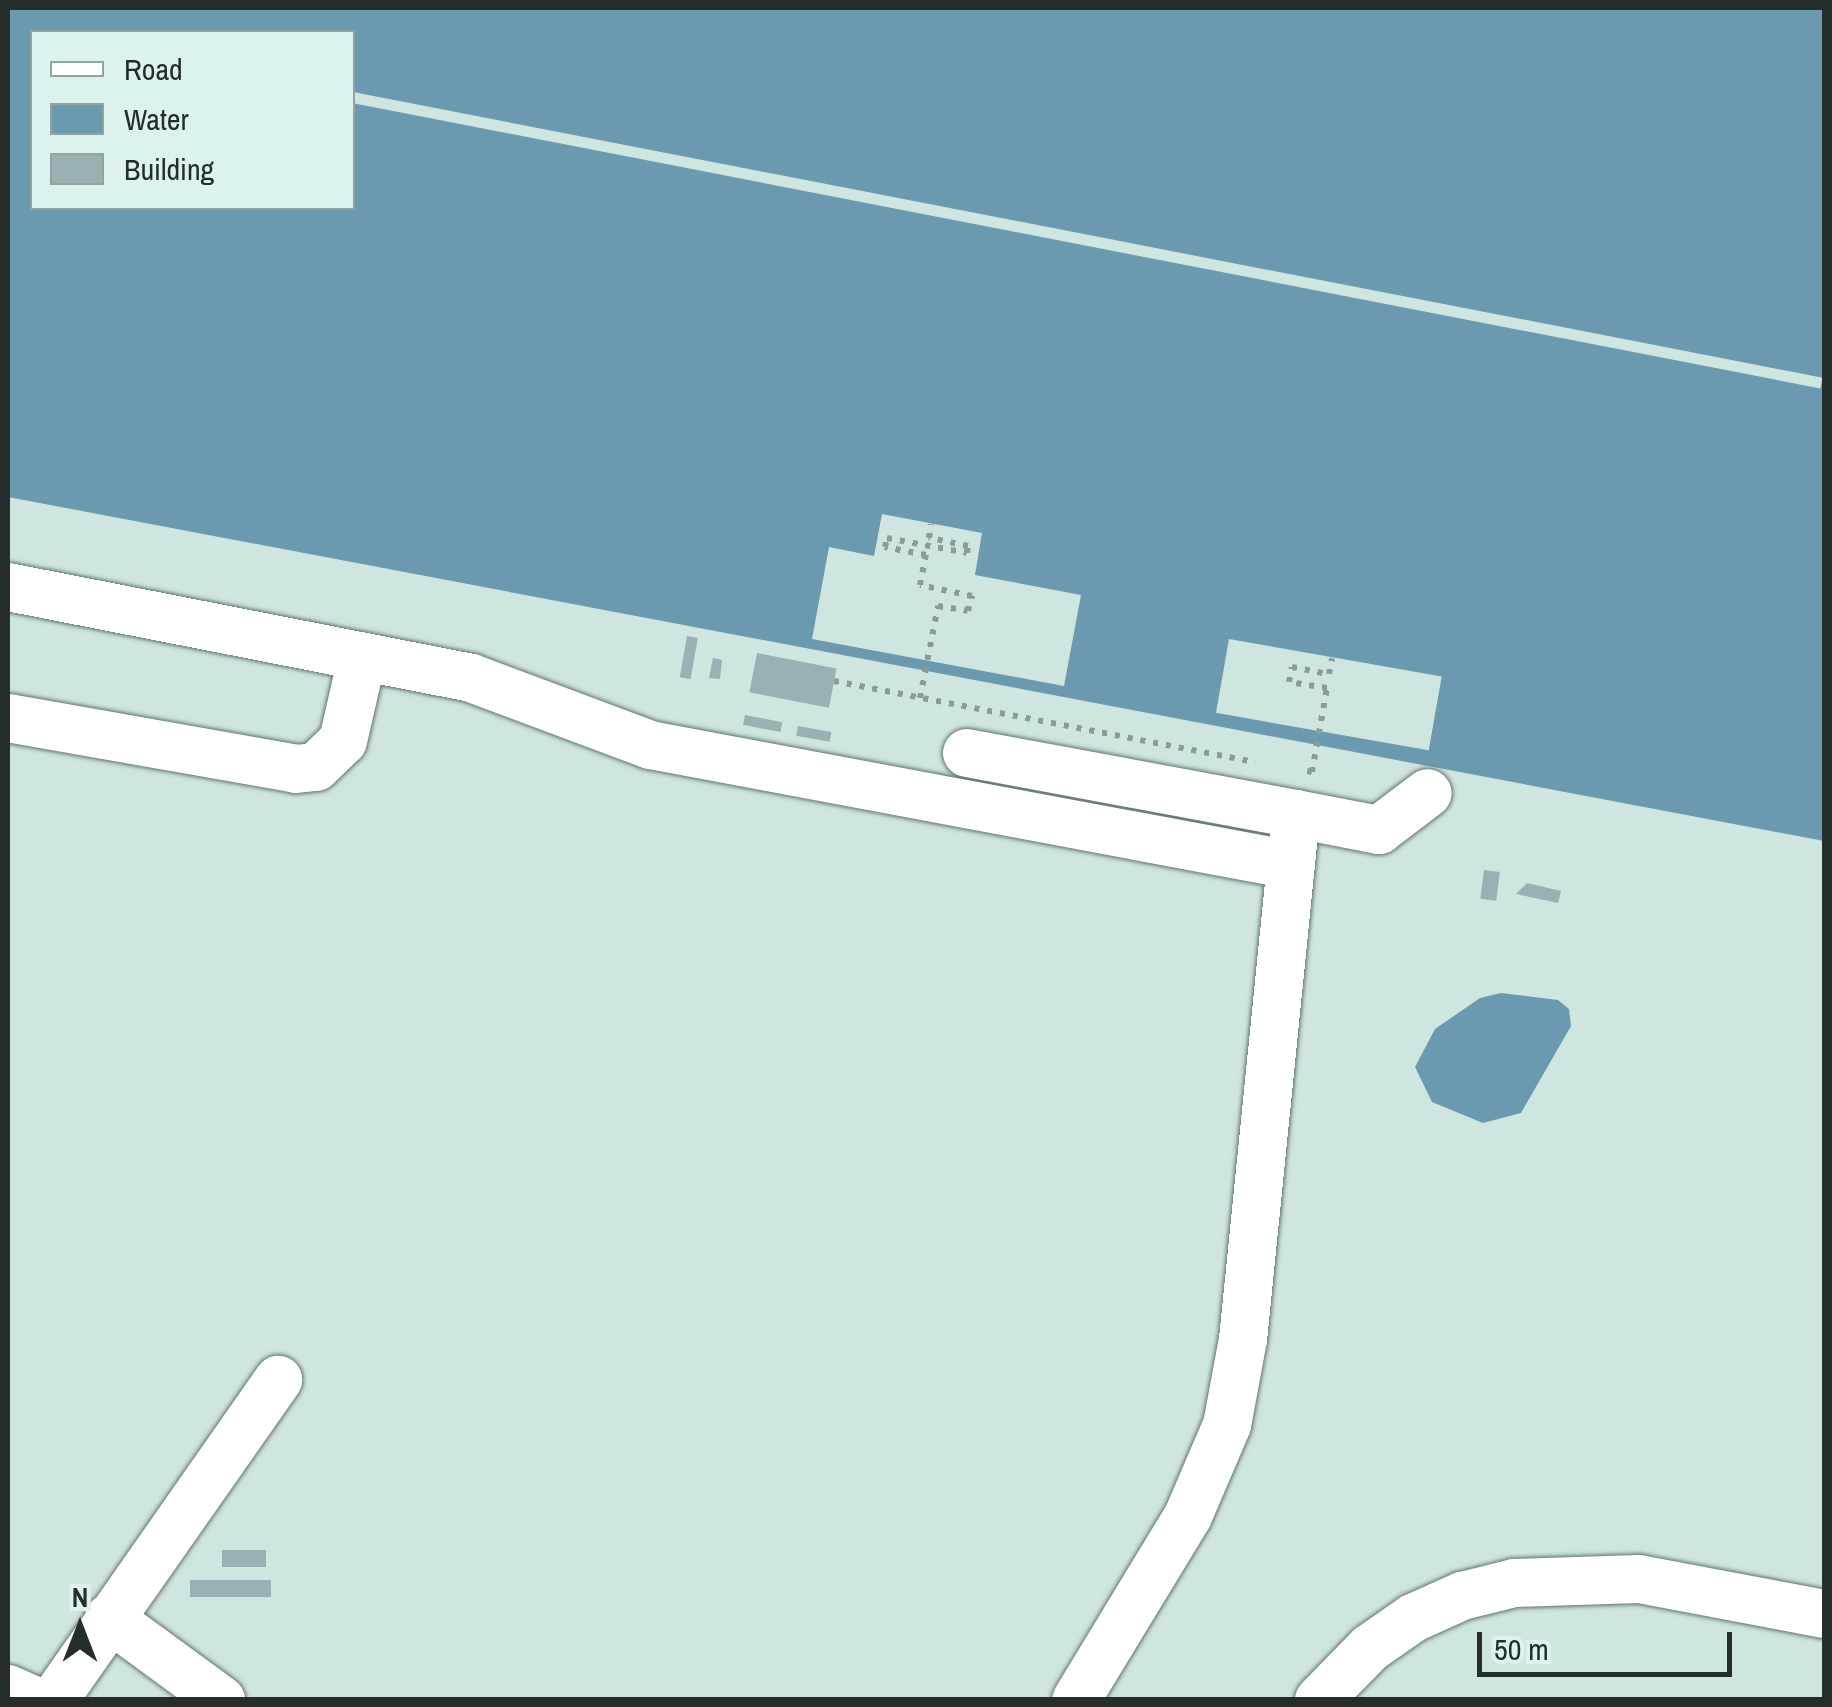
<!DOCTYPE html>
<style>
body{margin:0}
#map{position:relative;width:1832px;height:1707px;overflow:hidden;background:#cfe5e0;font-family:"Archivo Narrow",sans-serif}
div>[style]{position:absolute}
.water>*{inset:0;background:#6b9ab0}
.pier>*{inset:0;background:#cfe5e0;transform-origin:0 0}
.building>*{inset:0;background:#9ab0b2;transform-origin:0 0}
.path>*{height:6px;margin-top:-3px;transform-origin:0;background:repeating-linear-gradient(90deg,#8b9c98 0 5px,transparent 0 13px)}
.roads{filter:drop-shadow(0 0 2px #617471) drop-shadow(0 0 2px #617471)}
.minor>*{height:48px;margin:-24px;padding:0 24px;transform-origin:24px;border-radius:24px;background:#fff}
span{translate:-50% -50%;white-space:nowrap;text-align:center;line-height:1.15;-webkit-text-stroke:10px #dcf2ee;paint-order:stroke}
.frame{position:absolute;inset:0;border:10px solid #252d2c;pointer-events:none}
.legend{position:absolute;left:30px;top:30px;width:325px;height:180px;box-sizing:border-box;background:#dcf2ee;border:2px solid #93a3a0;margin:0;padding:12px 18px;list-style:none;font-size:30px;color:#252d2c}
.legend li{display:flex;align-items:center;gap:20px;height:50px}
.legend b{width:50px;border:2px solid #93a3a0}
.north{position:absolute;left:30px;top:1577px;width:100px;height:100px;-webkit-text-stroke:8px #dcf2ee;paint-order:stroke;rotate:0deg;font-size:28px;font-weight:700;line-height:40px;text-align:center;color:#252d2c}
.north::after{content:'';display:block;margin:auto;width:35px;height:45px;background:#252d2c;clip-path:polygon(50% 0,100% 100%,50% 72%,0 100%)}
.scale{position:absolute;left:1477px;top:1632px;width:255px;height:45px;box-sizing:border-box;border:5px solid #252d2c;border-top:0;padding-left:12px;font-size:30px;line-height:35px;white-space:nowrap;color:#252d2c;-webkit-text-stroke:8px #dcf2ee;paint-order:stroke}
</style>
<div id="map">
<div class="water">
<i style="clip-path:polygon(evenodd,8px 8px,1824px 8px,1824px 841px,8px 497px,8px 8px,32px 32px,352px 32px,352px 208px,32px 208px,32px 32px)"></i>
<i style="clip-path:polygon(1501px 993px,1558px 1000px,1569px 1009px,1571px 1026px,1521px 1113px,1483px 1123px,1432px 1102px,1415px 1067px,1435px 1029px,1480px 998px)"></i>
</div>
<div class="pier">
<i style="left:353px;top:92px;width:1497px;height:11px;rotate:11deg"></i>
<i style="clip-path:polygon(882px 514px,982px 533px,975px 575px,1081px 595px,1064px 686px,812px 639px,829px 547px,874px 556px)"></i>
<i style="left:1229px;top:639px;width:216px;height:75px;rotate:10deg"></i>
</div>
<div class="building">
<i style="left:687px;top:636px;width:11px;height:42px;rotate:10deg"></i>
<i style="left:757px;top:653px;width:81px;height:40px;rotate:11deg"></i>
<i style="clip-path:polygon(713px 658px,722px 660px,720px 679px,709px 678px)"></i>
<i style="left:745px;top:715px;width:38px;height:10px;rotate:11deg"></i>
<i style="left:798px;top:726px;width:34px;height:10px;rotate:10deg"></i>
<i style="left:1484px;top:870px;width:16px;height:29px;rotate:7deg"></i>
<i style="clip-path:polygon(1527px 883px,1561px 891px,1558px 903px,1516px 894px)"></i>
<i style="left:222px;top:1550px;width:44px;height:17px"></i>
<i style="left:190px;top:1580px;width:81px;height:17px"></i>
</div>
<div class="path">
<i style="left:834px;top:681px;width:429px;rotate:10.9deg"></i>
<i style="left:920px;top:698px;width:94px;rotate:-78.9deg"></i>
<i style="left:938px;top:606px;width:30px;rotate:9deg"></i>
<i style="left:968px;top:611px;width:16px;rotate:-75deg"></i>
<i style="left:972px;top:596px;width:53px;rotate:-168.1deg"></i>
<i style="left:920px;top:585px;width:31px;rotate:-79deg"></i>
<i style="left:926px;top:555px;width:42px;rotate:-169deg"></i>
<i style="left:885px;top:547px;width:9px;rotate:-77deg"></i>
<i style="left:887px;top:538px;width:81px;rotate:10.6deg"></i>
<i style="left:967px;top:553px;width:7px;rotate:-82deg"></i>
<i style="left:968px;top:546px;width:40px;rotate:-168deg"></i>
<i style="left:929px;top:538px;width:14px;rotate:-82deg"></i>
<i style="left:1307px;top:771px;width:5px;rotate:11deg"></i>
<i style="left:1312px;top:772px;width:85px;rotate:-79.9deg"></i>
<i style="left:1327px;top:688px;width:38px;rotate:-171deg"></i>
<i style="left:1289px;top:682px;width:15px;rotate:-79deg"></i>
<i style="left:1292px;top:667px;width:38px;rotate:11deg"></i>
<i style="left:1329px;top:674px;width:16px;rotate:-79deg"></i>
</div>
<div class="roads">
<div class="minor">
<i style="left:8px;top:587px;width:472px;rotate:11.1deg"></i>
<i style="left:471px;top:678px;width:191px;rotate:20.5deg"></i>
<i style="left:650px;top:745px;width:652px;rotate:10.6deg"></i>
<i style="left:8px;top:718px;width:292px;rotate:10deg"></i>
<i style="left:296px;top:769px;width:20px;rotate:-6deg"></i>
<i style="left:316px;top:767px;width:37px;rotate:-44deg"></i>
<i style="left:343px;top:741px;width:85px;rotate:-77.1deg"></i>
<i style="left:967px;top:753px;width:335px;rotate:10.5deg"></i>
<i style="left:1296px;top:814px;width:528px;rotate:95.76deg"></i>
<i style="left:1243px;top:1339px;width:87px;rotate:100.5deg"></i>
<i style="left:1227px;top:1425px;width:99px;rotate:113.2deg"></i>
<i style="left:1188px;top:1516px;width:215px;rotate:121.3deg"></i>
<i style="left:1296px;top:814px;width:85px;rotate:10.9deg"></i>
<i style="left:1379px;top:830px;width:61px;rotate:-37.1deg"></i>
<i style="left:109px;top:1618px;width:139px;rotate:36.2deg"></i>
<i style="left:8px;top:1689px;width:27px;rotate:24deg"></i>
<i style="left:54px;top:1700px;width:391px;rotate:-55deg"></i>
<i style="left:1319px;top:1700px;width:73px;rotate:-45.6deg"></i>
<i style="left:1370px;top:1648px;width:52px;rotate:-34.9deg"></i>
<i style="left:1413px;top:1618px;width:54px;rotate:-24.2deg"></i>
<i style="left:1462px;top:1596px;width:54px;rotate:-14deg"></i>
<i style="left:1514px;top:1583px;width:125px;rotate:-1.8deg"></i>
<i style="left:1639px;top:1579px;width:188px;rotate:10.7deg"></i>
</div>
</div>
<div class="frame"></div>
<ul class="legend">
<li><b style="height:12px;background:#fff"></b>Road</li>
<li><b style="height:28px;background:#6b9ab0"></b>Water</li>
<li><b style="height:28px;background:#9ab0b2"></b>Building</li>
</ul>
<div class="north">N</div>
<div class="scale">50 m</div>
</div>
